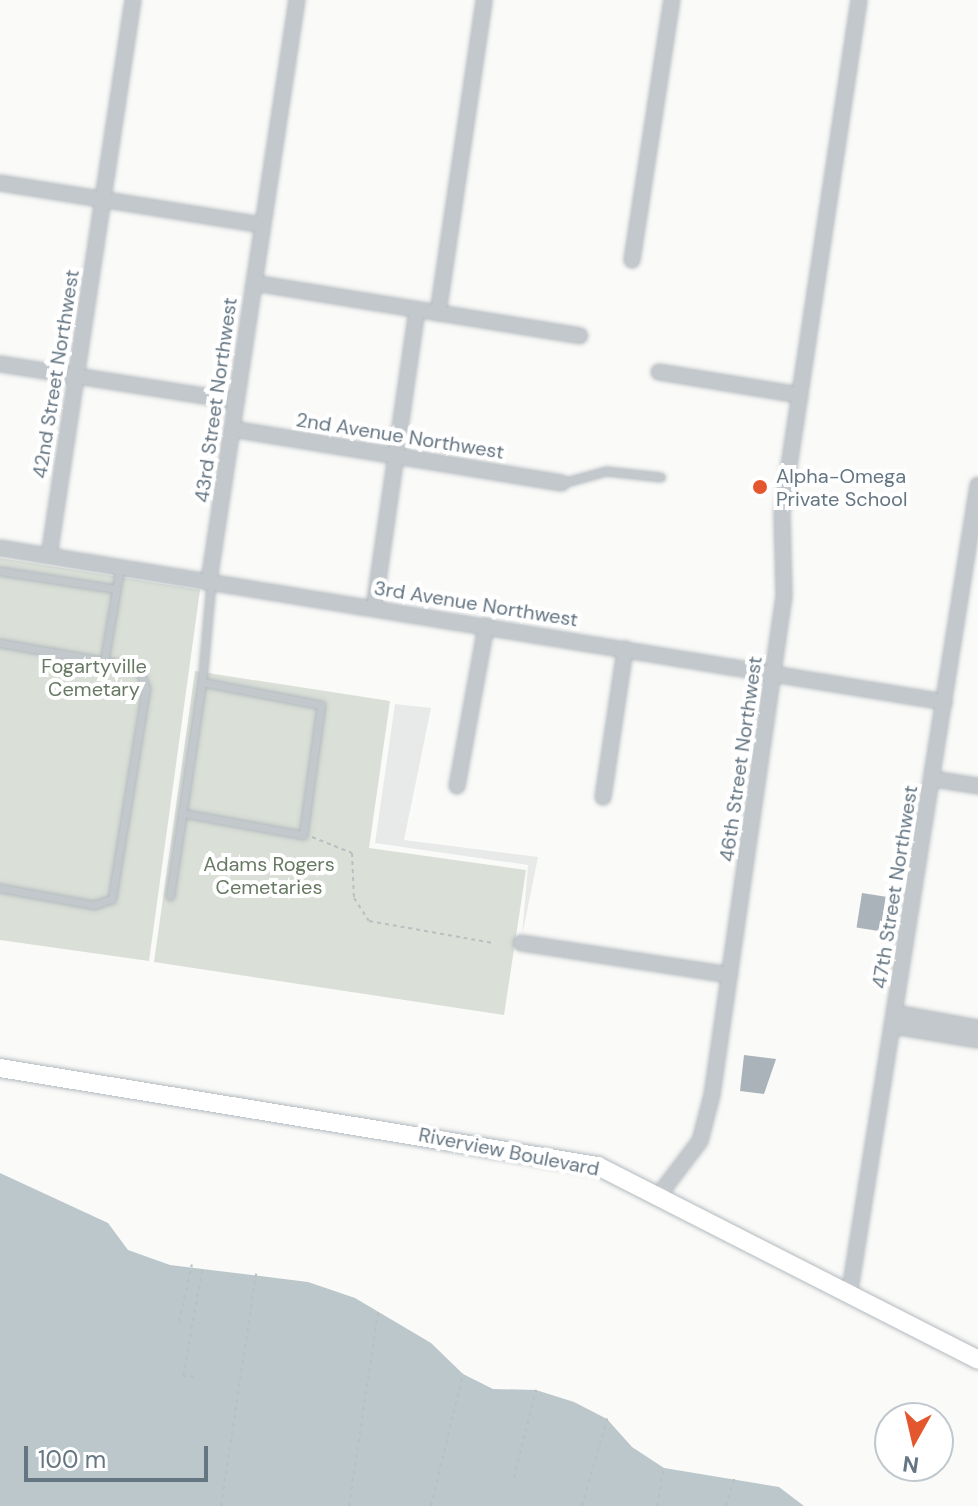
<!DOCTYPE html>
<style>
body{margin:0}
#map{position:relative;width:978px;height:1506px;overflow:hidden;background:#fafaf8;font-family:"DM Sans",sans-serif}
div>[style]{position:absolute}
.built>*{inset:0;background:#e8e9e9}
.green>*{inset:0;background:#dadfd7}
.water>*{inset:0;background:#bbc7cb}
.building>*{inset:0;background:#aab3b9;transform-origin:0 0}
.path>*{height:2px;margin-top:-1px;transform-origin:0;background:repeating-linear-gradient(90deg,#bbbfc2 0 4px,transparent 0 8px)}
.roads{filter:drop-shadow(0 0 2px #b3babf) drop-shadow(0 0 2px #b3babf)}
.lane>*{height:7px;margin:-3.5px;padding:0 3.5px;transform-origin:3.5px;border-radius:3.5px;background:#c3c8cc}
.street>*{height:14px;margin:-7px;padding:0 7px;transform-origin:7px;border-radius:7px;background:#c3c8cc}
.secondary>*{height:18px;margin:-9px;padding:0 9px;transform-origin:9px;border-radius:9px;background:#fff}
.dots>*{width:22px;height:22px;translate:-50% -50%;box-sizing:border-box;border:4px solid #fff;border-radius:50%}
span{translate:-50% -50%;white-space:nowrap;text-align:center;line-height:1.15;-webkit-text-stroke:8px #fff;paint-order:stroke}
.street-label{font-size:20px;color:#657683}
.poi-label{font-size:20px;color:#657683}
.left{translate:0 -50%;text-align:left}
.park-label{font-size:20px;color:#687a64}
.north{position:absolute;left:874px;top:1402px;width:80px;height:80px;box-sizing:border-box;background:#fff;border:2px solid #c1c8cd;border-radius:50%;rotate:188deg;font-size:22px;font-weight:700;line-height:32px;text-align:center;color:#657683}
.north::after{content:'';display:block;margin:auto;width:28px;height:36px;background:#e4572e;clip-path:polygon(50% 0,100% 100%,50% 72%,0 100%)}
.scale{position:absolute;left:24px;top:1446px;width:184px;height:36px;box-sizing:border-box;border:4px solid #657683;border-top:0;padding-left:10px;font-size:24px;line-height:28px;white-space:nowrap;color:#657683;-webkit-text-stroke:6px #fff;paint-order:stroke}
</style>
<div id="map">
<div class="built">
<i style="clip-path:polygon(395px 704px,431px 708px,404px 840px,538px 857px,522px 936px,528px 865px,375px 843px)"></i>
</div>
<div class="green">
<i style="clip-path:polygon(0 558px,200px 590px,149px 961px,0 940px)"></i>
<i style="clip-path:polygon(195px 671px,390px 701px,369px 848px,526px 870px,504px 1015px,154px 962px)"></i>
</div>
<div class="water">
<i style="clip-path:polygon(0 1173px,108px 1223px,128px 1250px,170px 1265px,308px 1282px,355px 1298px,431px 1343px,463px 1374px,493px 1389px,536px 1390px,574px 1402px,607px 1419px,632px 1447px,664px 1468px,779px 1487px,804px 1506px,0 1506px)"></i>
</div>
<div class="building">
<i style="left:862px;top:893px;width:24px;height:35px;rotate:9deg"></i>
<i style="clip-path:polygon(744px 1055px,776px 1059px,764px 1094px,740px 1091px)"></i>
</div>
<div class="path">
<i style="left:312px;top:837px;width:43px;rotate:21.8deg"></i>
<i style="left:352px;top:853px;width:45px;rotate:87.5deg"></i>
<i style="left:354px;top:898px;width:27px;rotate:57deg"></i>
<i style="left:369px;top:921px;width:126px;rotate:10.1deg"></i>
<i style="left:179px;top:1322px;width:59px;rotate:-77.4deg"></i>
<i style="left:194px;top:1377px;width:11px;rotate:-175deg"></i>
<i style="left:183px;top:1376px;width:112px;rotate:-79.7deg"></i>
<i style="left:514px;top:1478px;width:91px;rotate:-76deg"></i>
<i style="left:221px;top:1506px;width:235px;rotate:-81.4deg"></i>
<i style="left:349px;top:1506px;width:197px;rotate:-81.5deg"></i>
<i style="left:431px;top:1506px;width:136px;rotate:-76.4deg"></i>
<i style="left:582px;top:1506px;width:91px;rotate:-74deg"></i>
<i style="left:657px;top:1506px;width:39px;rotate:-80deg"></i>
<i style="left:726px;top:1506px;width:30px;rotate:-73deg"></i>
</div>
<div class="roads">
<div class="lane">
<i style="left:562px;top:483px;width:46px;rotate:-15.3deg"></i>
<i style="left:606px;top:471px;width:55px;rotate:6.2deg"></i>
<i style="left:0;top:571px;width:117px;rotate:8.8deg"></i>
<i style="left:0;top:643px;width:128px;rotate:9.9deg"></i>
<i style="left:126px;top:665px;width:14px;rotate:21deg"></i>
<i style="left:139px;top:670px;width:19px;rotate:69deg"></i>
<i style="left:146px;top:688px;width:214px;rotate:99.2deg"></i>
<i style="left:112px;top:899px;width:19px;rotate:162deg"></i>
<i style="left:94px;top:905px;width:96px;rotate:-169.7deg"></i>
<i style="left:104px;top:662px;width:96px;rotate:-80.4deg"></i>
<i style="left:182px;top:813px;width:123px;rotate:10.3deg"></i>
<i style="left:303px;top:835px;width:131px;rotate:-82.1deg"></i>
<i style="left:321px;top:705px;width:121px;rotate:-169.1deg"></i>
<i style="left:170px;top:896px;width:216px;rotate:-81.5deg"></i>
<i style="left:202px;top:682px;width:99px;rotate:-84.8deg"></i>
</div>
<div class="street">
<i style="left:0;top:183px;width:266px;rotate:9.1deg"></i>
<i style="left:632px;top:260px;width:263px;rotate:-81.3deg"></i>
<i style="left:254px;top:283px;width:330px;rotate:9.2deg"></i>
<i style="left:438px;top:313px;width:316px;rotate:-81.6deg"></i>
<i style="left:0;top:364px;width:239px;rotate:8.9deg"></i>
<i style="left:659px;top:372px;width:143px;rotate:9.3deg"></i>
<i style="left:232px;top:429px;width:334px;rotate:9.3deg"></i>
<i style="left:0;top:548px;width:957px;rotate:9.26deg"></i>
<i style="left:49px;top:556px;width:562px;rotate:-81.41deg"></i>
<i style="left:209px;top:581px;width:588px;rotate:-81.39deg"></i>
<i style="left:374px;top:608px;width:301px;rotate:-81.8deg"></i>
<i style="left:933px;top:779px;width:46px;rotate:8.8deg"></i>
<i style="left:457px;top:786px;width:163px;rotate:-79.7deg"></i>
<i style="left:603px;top:797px;width:150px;rotate:-81.5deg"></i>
<i style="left:521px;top:943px;width:211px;rotate:8.7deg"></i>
<i style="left:895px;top:1013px;width:84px;rotate:10.2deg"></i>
<i style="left:893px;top:1026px;width:86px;rotate:9.4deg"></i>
<i style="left:659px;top:1195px;width:68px;rotate:-52.8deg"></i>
<i style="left:700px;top:1141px;width:48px;rotate:-75.4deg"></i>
<i style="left:712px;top:1095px;width:504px;rotate:-81.79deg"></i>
<i style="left:784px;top:596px;width:83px;rotate:-91.4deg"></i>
<i style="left:782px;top:513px;width:519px;rotate:-81.46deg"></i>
<i style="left:849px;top:1296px;width:821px;rotate:-80.96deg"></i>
</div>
<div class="secondary">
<i style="left:0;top:1068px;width:606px;rotate:9.31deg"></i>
<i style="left:598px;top:1166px;width:427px;rotate:27deg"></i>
</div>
</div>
<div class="dots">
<i style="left:760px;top:487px;background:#e4572e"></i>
</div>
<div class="street-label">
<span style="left:56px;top:374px;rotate:-81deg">42nd Street Northwest</span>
<span style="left:216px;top:400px;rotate:-82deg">43rd Street Northwest</span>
<span style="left:400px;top:436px;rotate:9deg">2nd Avenue Northwest</span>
<span style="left:476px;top:604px;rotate:9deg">3rd Avenue Northwest</span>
<span style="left:741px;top:759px;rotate:-82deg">46th Street Northwest</span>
<span style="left:895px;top:887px;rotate:-81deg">47th Street Northwest</span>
<span style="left:509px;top:1152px;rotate:11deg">Riverview Boulevard</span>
</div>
<div class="poi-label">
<span class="left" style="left:776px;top:488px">Alpha-Omega<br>Private School</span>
</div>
<div class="park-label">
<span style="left:94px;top:678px">Fogartyville<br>Cemetary</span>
<span style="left:269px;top:876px">Adams Rogers<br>Cemetaries</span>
</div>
<div class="north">N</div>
<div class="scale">100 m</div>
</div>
